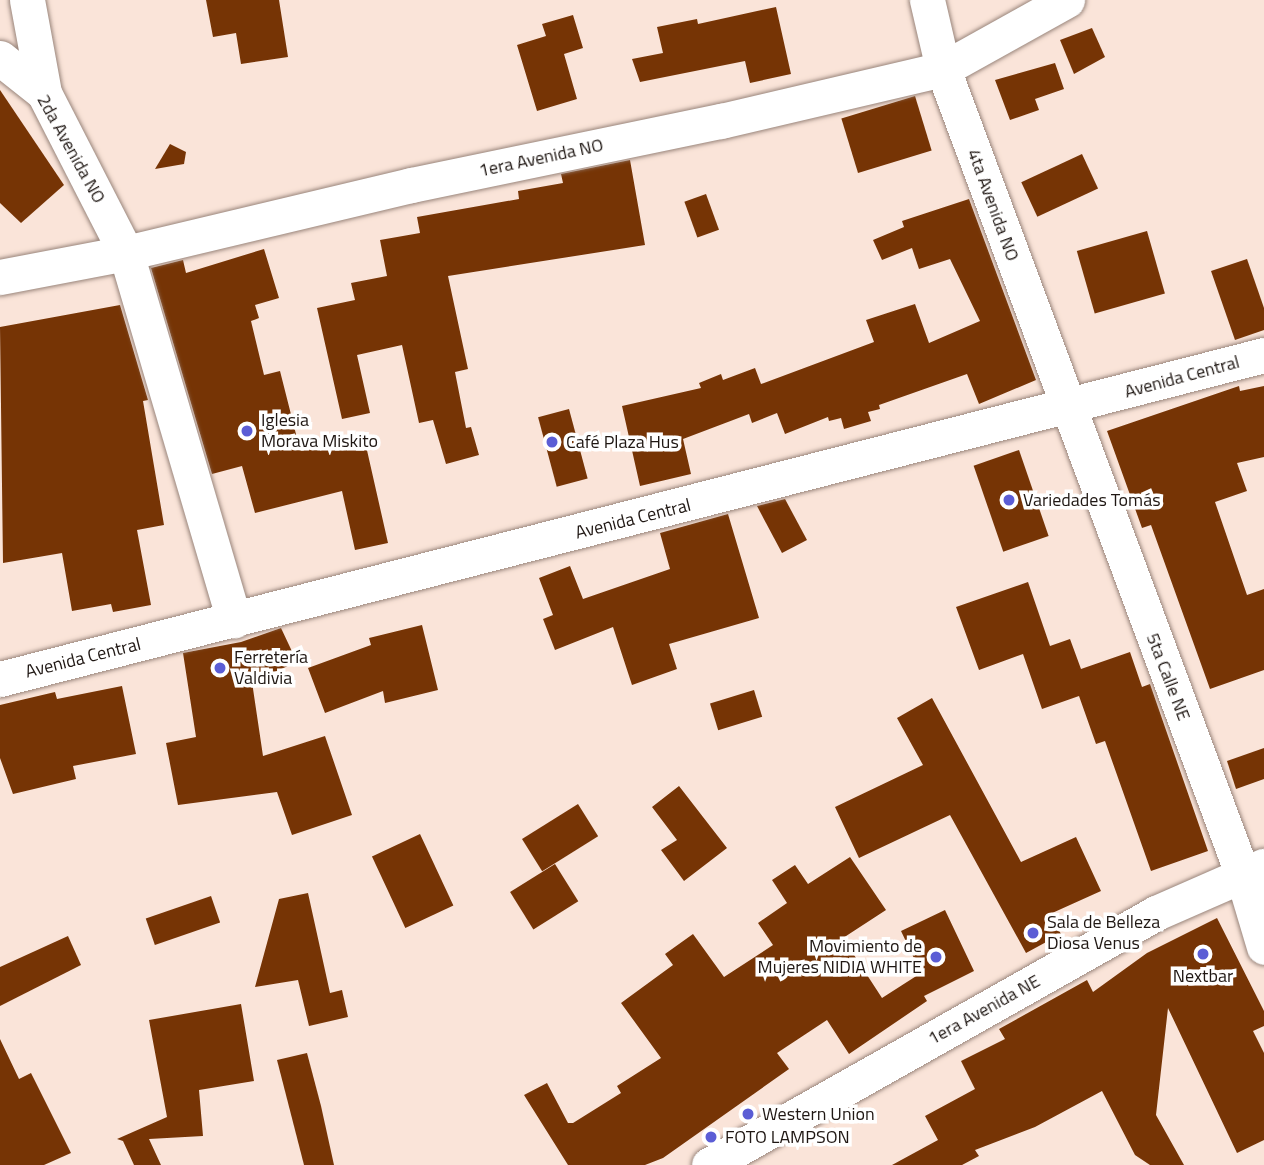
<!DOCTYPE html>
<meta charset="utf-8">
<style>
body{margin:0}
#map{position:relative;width:1264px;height:1165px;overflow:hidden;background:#fae4d9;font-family:"Titillium Web",sans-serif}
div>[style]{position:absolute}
.building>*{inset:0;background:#763405;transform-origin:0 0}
.roads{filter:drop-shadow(0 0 2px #99857b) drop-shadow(0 0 2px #99857b)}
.minor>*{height:35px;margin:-17.5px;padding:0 17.5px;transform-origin:17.5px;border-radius:17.5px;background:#fff}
.dots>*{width:19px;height:19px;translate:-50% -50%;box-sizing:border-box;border:4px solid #fff;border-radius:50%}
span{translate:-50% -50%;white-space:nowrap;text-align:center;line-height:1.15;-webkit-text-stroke:7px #fff;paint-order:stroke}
.street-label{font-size:18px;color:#1f1713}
.poi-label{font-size:18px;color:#1f1713}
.left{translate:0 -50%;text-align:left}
.right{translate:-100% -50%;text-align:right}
</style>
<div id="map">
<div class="building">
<i style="clip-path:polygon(206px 0,279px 0,288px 57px,241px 64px,236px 33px,213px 37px)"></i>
<i style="clip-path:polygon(776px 7px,791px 74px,750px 83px,745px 61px,640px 82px,632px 59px,663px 53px,657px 27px,697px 19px,698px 24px)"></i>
<i style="clip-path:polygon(573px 15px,583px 48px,564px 54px,577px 99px,537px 111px,517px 45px,546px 36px,542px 24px)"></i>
<i style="clip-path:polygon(1092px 28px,1105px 57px,1074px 74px,1060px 40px)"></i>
<i style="clip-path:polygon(1055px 63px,1064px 89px,1035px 99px,1039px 110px,1010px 120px,995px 80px)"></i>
<i style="clip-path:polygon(0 90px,64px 185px,21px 223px,0 203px)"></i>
<i style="left:915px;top:96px;width:57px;height:77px;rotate:73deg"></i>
<i style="clip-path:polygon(170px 144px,186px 152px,184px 164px,155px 169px)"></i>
<i style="left:1082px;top:154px;width:38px;height:67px;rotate:65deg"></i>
<i style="clip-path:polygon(630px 160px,645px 245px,448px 276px,468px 369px,455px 372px,466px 428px,471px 427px,479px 455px,446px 464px,433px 420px,419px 423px,402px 345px,357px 355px,370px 413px,342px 419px,317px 308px,355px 300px,351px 283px,387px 276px,380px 240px,420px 233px,417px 217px,519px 199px,518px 191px,563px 183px,561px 174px)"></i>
<i style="left:706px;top:194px;width:38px;height:23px;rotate:70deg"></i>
<i style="clip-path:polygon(969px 199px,1036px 380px,979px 404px,967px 374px,879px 405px,880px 409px,868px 412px,871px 421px,844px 429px,841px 418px,829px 421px,828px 417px,785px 434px,777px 413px,752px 423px,749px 414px,683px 439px,691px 474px,640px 486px,622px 406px,701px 388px,699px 383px,721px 374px,723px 380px,755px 368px,761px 384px,874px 342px,866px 320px,915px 304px,929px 343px,980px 321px,950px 259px,919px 269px,912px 248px,882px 260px,873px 240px,904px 227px,902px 221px)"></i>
<i style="left:1147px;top:231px;width:65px;height:73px;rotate:74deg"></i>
<i style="clip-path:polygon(264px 249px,279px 298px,255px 305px,259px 318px,251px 321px,264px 375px,280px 371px,300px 450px,364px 437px,388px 543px,355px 550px,342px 491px,255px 513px,242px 466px,212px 474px,151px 268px,183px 260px,186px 273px)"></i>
<i style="clip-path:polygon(1247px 259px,1264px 308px,1264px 330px,1235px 340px,1211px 271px)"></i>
<i style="clip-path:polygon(120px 305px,148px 400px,143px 401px,164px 525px,137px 530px,151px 605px,113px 612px,111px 604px,72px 611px,62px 553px,3px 563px,0 327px)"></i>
<i style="clip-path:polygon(1239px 386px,1240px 391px,1264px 386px,1264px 457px,1237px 463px,1247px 491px,1215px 502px,1247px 595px,1264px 589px,1264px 670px,1210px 689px,1151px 525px,1142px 528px,1107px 431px)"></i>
<i style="left:569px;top:409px;width:72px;height:32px;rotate:75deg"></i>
<i style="left:1019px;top:450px;width:91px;height:48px;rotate:71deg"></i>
<i style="clip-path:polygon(785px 499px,807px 540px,782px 553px,757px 506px)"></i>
<i style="clip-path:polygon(728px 514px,759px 618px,669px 644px,677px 669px,632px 685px,613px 627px,555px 650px,543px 619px,553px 615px,539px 578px,570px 566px,583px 599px,670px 569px,660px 533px)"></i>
<i style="clip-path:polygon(1028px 582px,1050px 646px,1070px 639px,1081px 669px,1130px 652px,1142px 687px,1150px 684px,1208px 851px,1151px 871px,1105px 741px,1096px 744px,1079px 696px,1042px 709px,1023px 654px,979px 670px,956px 607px)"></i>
<i style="clip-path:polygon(422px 625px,438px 690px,385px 703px,383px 691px,325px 713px,308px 668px,371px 645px,369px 638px)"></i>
<i style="clip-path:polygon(281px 628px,297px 662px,252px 682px,263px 756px,325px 736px,352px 815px,292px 835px,277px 792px,178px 805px,166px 743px,196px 737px,183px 653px,241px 642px)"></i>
<i style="clip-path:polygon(122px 686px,136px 754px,73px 766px,76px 779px,13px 794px,0 758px,0 705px,55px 692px,57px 699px)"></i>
<i style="left:754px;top:690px;width:28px;height:46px;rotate:73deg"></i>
<i style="clip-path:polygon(932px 698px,1021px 862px,1076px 837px,1101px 891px,1050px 914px,1061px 934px,1026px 953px,950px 815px,859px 858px,835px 807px,923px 765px,897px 718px)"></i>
<i style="clip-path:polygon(1264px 748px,1264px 779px,1236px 789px,1227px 761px)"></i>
<i style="clip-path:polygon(679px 786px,727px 848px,684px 881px,661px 850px,677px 840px,652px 807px)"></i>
<i style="left:578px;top:804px;width:38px;height:66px;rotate:58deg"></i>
<i style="left:420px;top:834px;width:79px;height:53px;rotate:65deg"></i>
<i style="clip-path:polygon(850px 857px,886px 910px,843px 938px,882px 998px,921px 973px,901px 931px,945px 910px,974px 971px,924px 996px,927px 1001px,849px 1054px,827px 1020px,777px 1053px,789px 1069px,663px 1158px,645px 1165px,568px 1165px,524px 1095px,547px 1083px,568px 1123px,573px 1123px,621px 1093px,617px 1086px,661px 1058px,621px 1003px,673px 965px,665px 954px,693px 934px,724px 977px,773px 945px,758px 923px,787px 903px,772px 880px,795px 865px,808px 884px)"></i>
<i style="left:555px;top:864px;width:44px;height:53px;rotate:58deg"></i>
<i style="clip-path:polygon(308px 893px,330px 993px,342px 990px,348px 1017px,309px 1026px,298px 980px,255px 987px,279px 899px)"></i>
<i style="left:211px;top:896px;width:28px;height:69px;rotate:71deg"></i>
<i style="clip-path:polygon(1217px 918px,1264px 1011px,1264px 1026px,1253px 1031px,1264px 1053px,1264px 1140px,1237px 1153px,1168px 1008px,1156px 1115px,1184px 1165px,1150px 1165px,1135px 1155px,1102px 1091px,1035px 1127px,975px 1150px,979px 1156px,962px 1165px,892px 1165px,938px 1140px,925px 1116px,975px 1089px,961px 1061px,1005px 1039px,999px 1029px,1087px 980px,1093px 992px,1147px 953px)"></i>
<i style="clip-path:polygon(68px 936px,81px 965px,0 1006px,0 967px)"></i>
<i style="clip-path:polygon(241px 1004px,254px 1081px,199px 1090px,203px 1136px,149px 1139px,161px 1165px,134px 1165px,123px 1141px,117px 1139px,167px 1117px,149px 1020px)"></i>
<i style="clip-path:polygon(0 1039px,19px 1079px,31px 1073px,71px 1153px,44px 1165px,0 1165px)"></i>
<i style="clip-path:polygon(307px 1053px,321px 1106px,334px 1165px,304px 1165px,277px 1060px)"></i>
</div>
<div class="roads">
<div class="minor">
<i style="left:27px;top:0;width:95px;rotate:79.6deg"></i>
<i style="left:927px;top:0;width:71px;rotate:76.9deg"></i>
<i style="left:943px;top:69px;width:858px;rotate:69.6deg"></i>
<i style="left:1242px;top:873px;width:77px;rotate:73.4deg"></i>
<i style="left:0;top:58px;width:56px;rotate:38.5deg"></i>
<i style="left:44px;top:93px;width:180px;rotate:62.9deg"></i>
<i style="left:126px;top:253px;width:383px;rotate:73.6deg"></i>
<i style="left:0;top:277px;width:128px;rotate:-10.8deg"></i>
<i style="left:126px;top:253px;width:293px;rotate:-13.4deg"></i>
<i style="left:411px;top:185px;width:317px;rotate:-11.7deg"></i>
<i style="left:721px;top:121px;width:228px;rotate:-13.2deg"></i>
<i style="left:943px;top:69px;width:142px;rotate:-29.1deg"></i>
<i style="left:0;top:679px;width:1305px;rotate:-14.38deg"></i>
<i style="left:709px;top:1165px;width:513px;rotate:-29.41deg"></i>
<i style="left:1156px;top:913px;width:117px;rotate:-23.7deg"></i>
</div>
</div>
<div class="dots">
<i style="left:247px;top:431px;background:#5b5dd5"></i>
<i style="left:552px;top:442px;background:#5b5dd5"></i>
<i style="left:1009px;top:500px;background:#5b5dd5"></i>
<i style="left:220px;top:668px;background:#5b5dd5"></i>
<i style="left:1033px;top:933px;background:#5b5dd5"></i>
<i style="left:1203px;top:954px;background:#5b5dd5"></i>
<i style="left:936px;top:957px;background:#5b5dd5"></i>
<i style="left:748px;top:1114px;background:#5b5dd5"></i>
<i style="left:711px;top:1137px;background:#5b5dd5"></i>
</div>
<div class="street-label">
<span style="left:71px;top:149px;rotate:61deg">2da Avenida NO</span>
<span style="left:541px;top:158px;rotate:-12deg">1era Avenida NO</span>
<span style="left:993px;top:205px;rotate:70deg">4ta Avenida NO</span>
<span style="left:1182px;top:377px;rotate:-15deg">Avenida Central</span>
<span style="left:633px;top:519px;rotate:-14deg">Avenida Central</span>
<span style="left:83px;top:658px;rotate:-14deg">Avenida Central</span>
<span style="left:1168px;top:677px;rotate:69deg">5ta Calle NE</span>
<span style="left:984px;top:1010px;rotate:-29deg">1era Avenida NE</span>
</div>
<div class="poi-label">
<span class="left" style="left:261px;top:431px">Iglesia<br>Morava Miskito</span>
<span class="left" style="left:566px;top:442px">Café Plaza Hus</span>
<span class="left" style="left:1023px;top:500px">Variedades Tomás</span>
<span class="left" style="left:234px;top:668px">Ferretería<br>Valdivia</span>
<span class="left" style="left:1047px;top:933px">Sala de Belleza<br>Diosa Venus</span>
<span class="right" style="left:922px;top:957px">Movimiento de<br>Mujeres NIDIA WHITE</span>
<span style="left:1203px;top:976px">Nextbar</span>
<span class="left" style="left:762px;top:1114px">Western Union</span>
<span class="left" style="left:725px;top:1137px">FOTO LAMPSON</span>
</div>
</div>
